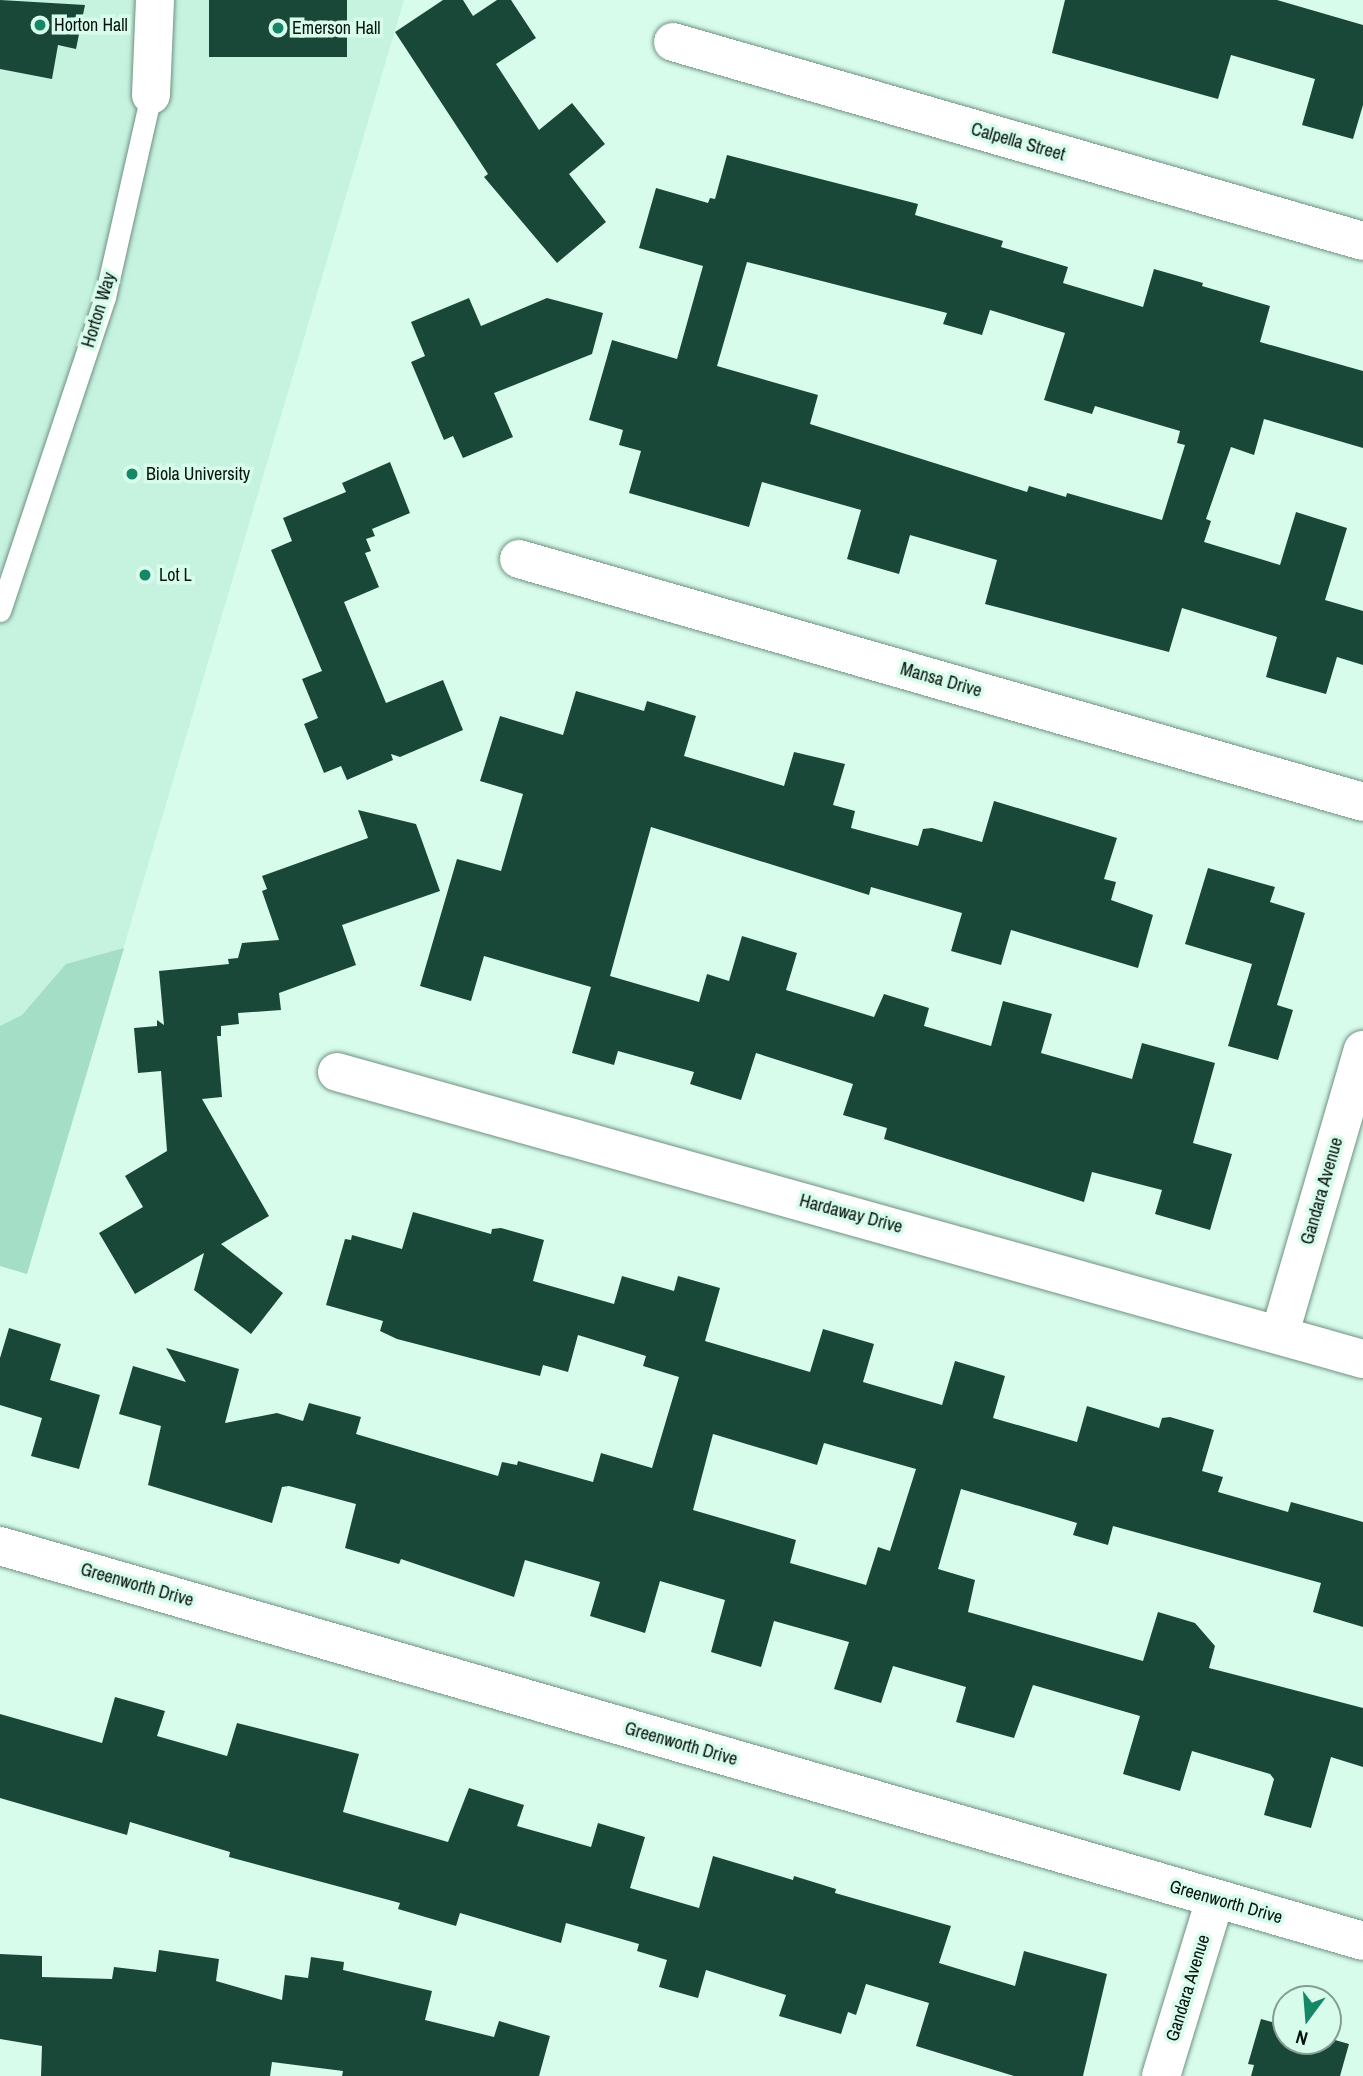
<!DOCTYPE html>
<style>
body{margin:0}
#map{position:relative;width:1363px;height:2076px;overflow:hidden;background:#d8fcec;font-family:"Archivo Narrow",sans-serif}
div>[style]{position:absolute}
.built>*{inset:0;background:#c6f2e0}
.green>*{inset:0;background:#a4dec6}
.building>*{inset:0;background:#1a4838;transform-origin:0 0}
.roads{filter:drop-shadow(0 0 2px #709183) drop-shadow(0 0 2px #709183)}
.service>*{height:21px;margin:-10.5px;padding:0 10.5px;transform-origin:10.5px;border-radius:10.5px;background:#fff}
.minor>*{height:38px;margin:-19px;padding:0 19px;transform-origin:19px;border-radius:19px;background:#fff}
.dots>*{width:19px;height:19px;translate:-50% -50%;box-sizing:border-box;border:4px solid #d8fcec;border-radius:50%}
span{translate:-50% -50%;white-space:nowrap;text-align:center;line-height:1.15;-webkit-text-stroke:7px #d8fcec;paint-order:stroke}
.poi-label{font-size:18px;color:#06120d}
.left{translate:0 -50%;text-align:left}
.street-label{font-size:18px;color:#06120d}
.north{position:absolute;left:1272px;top:1985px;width:70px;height:70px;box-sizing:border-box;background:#d8fcec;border:2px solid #849e93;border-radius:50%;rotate:196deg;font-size:19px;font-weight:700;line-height:28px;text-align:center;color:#06120d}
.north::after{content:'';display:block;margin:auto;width:24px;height:32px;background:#158766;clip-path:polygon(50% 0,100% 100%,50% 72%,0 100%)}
</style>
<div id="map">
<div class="built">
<i style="clip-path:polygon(0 0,404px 0,27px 1274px,0 1266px)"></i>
</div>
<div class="green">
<i style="clip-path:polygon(124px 948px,27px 1274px,0 1266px,0 1026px,22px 1015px,66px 964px)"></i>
</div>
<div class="building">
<i style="clip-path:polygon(0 0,85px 5px,76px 49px,58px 45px,52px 79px,0 69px)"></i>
<i style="left:209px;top:0;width:138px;height:57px"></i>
<i style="clip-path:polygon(443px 0,463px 0,473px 16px,497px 0,511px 0,536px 38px,496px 64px,539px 130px,572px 103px,605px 144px,569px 174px,606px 222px,557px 263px,484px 177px,488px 174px,395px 32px)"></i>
<i style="clip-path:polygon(1065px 0,1277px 0,1363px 25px,1363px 105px,1353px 139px,1302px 125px,1315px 79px,1231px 55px,1218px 99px,1052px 53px)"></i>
<i style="clip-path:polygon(evenodd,727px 155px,918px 204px,915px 215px,1003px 241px,1001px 247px,1068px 267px,1063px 283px,1143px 307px,1154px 269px,1203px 283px,1202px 286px,1270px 306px,1260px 342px,1363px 371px,1363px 448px,1264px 419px,1254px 455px,1231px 447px,1206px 519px,1211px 521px,1204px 542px,1280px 565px,1296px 512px,1347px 528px,1325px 600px,1363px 611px,1363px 665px,1337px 657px,1326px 694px,1266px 677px,1277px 637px,1182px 608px,1169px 652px,985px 604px,997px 560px,910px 535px,899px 574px,847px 559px,861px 510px,762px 482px,749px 527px,629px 493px,641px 451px,619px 445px,623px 430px,589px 420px,612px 340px,677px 359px,703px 266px,639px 248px,656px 188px,708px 203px,710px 198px,715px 199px,727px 155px,747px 262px,947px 313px,943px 324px,982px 335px,990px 310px,1065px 333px,1044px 400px,1092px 414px,1095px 406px,1180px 431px,1177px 443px,1185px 445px,1162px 520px,1067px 493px,1066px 497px,1029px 486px,1027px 492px,810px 424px,818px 395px,717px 366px,747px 262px)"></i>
<i style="clip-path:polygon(469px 298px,481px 326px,547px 298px,603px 313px,592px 354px,494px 393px,513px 437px,463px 458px,453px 436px,444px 440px,411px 362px,425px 356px,411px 322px)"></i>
<i style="clip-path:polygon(390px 462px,410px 513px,372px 529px,375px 536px,366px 539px,371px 551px,365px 553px,379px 587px,344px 602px,386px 703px,443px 680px,463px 730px,400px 757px,391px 754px,393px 760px,347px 780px,341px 766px,324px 773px,304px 724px,318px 718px,302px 679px,322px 671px,271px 550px,292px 541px,283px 518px,346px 492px,342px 483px)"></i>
<i style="clip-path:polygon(576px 691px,644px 711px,647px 701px,696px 716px,684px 756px,784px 786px,794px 752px,845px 764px,833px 805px,855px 811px,851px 828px,918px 846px,923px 829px,932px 828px,982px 842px,994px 801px,1117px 838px,1104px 879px,1116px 882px,1111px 900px,1153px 915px,1138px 968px,1011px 930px,1001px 965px,951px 951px,962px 913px,871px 887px,869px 895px,651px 827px,610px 976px,699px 1002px,707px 974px,729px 981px,742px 936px,797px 953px,786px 990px,874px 1017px,884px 994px,929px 1008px,924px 1026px,991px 1046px,1003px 1001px,1052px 1014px,1041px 1053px,1132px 1079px,1142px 1043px,1215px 1063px,1193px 1143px,1232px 1154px,1210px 1230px,1155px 1214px,1162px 1190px,1092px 1172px,1084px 1202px,884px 1139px,887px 1128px,843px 1115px,853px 1084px,756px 1053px,741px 1100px,690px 1084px,694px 1072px,618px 1051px,614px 1065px,572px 1053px,591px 987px,484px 956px,471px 1001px,420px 986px,457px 859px,501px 871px,523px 794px,480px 781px,500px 716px,563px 735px)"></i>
<i style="clip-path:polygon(358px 810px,416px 824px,440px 891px,342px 925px,356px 965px,279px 993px,281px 1010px,238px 1013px,239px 1024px,221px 1026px,221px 1036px,217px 1036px,222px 1097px,202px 1099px,269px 1216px,221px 1244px,283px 1293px,251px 1334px,194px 1290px,204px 1253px,135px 1294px,99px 1233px,143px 1207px,125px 1176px,167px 1151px,161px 1071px,138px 1073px,134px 1028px,157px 1026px,157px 1020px,164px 1025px,159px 971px,229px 964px,228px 959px,238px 958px,242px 943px,279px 940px,262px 891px,267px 889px,262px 876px,368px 838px)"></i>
<i style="clip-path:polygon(1208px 868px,1275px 887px,1270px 902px,1305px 913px,1277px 1005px,1293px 1010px,1278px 1060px,1228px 1046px,1252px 964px,1185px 944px)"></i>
<i style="clip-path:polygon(evenodd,413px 1212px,491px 1234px,492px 1229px,501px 1228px,544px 1240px,533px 1281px,614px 1304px,622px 1276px,674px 1291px,678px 1276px,720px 1288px,705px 1341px,810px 1372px,823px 1329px,874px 1344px,863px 1382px,942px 1405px,955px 1361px,1005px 1376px,993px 1418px,1077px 1442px,1087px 1406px,1159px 1428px,1162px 1418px,1170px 1417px,1214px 1430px,1202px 1471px,1223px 1477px,1218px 1492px,1288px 1512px,1291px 1502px,1363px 1522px,1363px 1627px,1313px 1612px,1321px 1583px,1113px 1526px,1108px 1545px,1073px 1535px,1077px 1523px,961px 1489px,938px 1569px,975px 1580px,968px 1612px,1143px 1661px,1158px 1612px,1195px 1623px,1215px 1646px,1209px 1668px,1363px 1708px,1363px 1767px,1331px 1757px,1311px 1828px,1264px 1815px,1274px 1779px,1270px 1774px,1192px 1751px,1180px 1791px,1123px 1774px,1140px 1716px,1033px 1685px,1014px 1738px,956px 1722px,966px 1687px,893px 1666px,881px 1703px,834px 1689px,849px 1642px,774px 1621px,761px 1667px,711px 1652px,725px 1600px,660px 1581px,645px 1633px,590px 1616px,600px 1582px,525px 1560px,514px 1597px,401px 1559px,399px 1564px,345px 1548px,356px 1504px,289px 1486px,282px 1487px,272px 1523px,148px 1485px,161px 1426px,119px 1414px,133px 1366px,186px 1382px,166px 1348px,239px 1369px,225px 1423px,277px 1413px,303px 1421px,309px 1403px,361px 1417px,356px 1434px,498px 1476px,502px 1462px,517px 1465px,518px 1461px,593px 1482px,601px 1453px,652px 1468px,679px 1377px,643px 1366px,646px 1356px,578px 1335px,568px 1372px,543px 1365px,540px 1376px,397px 1339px,380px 1331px,383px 1321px,326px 1305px,345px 1239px,351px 1240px,352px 1235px,402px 1249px,413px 1212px,713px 1434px,817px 1465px,824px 1443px,916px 1469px,890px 1551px,878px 1547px,866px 1585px,790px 1563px,796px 1540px,693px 1510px,713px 1434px)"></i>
<i style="clip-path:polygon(9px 1328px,61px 1344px,50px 1380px,100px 1395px,79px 1469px,31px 1456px,42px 1418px,0 1405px,0 1358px)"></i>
<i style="clip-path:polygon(115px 1697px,165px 1711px,157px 1736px,227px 1756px,237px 1723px,359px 1754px,343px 1812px,448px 1842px,469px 1788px,524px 1805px,517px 1826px,591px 1847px,598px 1823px,645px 1837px,630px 1888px,699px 1908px,713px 1856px,793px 1880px,794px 1876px,836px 1889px,835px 1893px,951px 1926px,939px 1963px,1015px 1986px,1024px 1951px,1107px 1974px,1083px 2076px,1014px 2076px,916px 2046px,929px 2003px,866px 1984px,856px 2015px,848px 2012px,841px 2034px,779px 2016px,786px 1995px,706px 1970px,698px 1998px,659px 1987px,667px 1960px,637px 1951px,639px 1944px,566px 1923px,561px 1943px,460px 1913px,456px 1926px,398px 1909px,400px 1903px,229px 1857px,230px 1852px,130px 1822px,127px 1835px,0 1798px,0 1714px,102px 1743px)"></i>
<i style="clip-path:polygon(159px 1950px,219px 1959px,216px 1981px,282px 2000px,285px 1975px,308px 1978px,311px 1957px,344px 1962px,343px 1970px,432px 1991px,425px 2020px,494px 2037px,499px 2021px,550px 2036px,539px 2076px,342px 2076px,343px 2071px,272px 2062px,270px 2076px,41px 2076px,42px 2046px,0 2039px,0 1954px,42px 1956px,42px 1977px,112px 1979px,114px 1967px,156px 1972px)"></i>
<i style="clip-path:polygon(1261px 2019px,1286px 2026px,1286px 2041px,1328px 2038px,1349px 2044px,1340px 2076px,1251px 2076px,1254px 2065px,1248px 2064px)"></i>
</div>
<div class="roads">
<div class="service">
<i style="left:0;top:611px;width:331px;rotate:-71.5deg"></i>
<i style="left:105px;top:297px;width:207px;rotate:-77.2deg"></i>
</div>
<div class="minor">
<i style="left:673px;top:42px;width:718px;rotate:16.09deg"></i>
<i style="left:151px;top:95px;width:95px;rotate:-87.6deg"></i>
<i style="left:519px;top:559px;width:878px;rotate:16.06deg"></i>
<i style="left:337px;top:1072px;width:1065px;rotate:15.63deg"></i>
<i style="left:1280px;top:1333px;width:295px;rotate:-73.7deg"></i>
<i style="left:0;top:1546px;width:1419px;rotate:16.16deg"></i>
<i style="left:1161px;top:2076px;width:185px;rotate:-73deg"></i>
</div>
</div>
<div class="dots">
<i style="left:40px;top:25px;background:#158766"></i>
<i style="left:278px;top:28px;background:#158766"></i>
<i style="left:132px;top:474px;background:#158766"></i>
<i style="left:145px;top:575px;background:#158766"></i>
</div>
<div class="poi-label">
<span class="left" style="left:54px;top:25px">Horton Hall</span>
<span class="left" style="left:292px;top:28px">Emerson Hall</span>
<span class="left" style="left:146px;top:474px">Biola University</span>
<span class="left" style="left:159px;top:575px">Lot L</span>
</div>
<div class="street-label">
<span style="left:1018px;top:142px;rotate:16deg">Calpella Street</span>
<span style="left:99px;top:310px;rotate:-73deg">Horton Way</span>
<span style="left:941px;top:680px;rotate:16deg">Mansa Drive</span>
<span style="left:1322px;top:1191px;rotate:-74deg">Gandara Avenue</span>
<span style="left:851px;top:1214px;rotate:15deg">Hardaway Drive</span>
<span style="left:137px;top:1585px;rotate:16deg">Greenworth Drive</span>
<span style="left:681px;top:1744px;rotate:16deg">Greenworth Drive</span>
<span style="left:1226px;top:1902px;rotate:16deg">Greenworth Drive</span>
<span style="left:1188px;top:1988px;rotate:-73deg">Gandara Avenue</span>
</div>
<div class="north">N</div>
</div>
